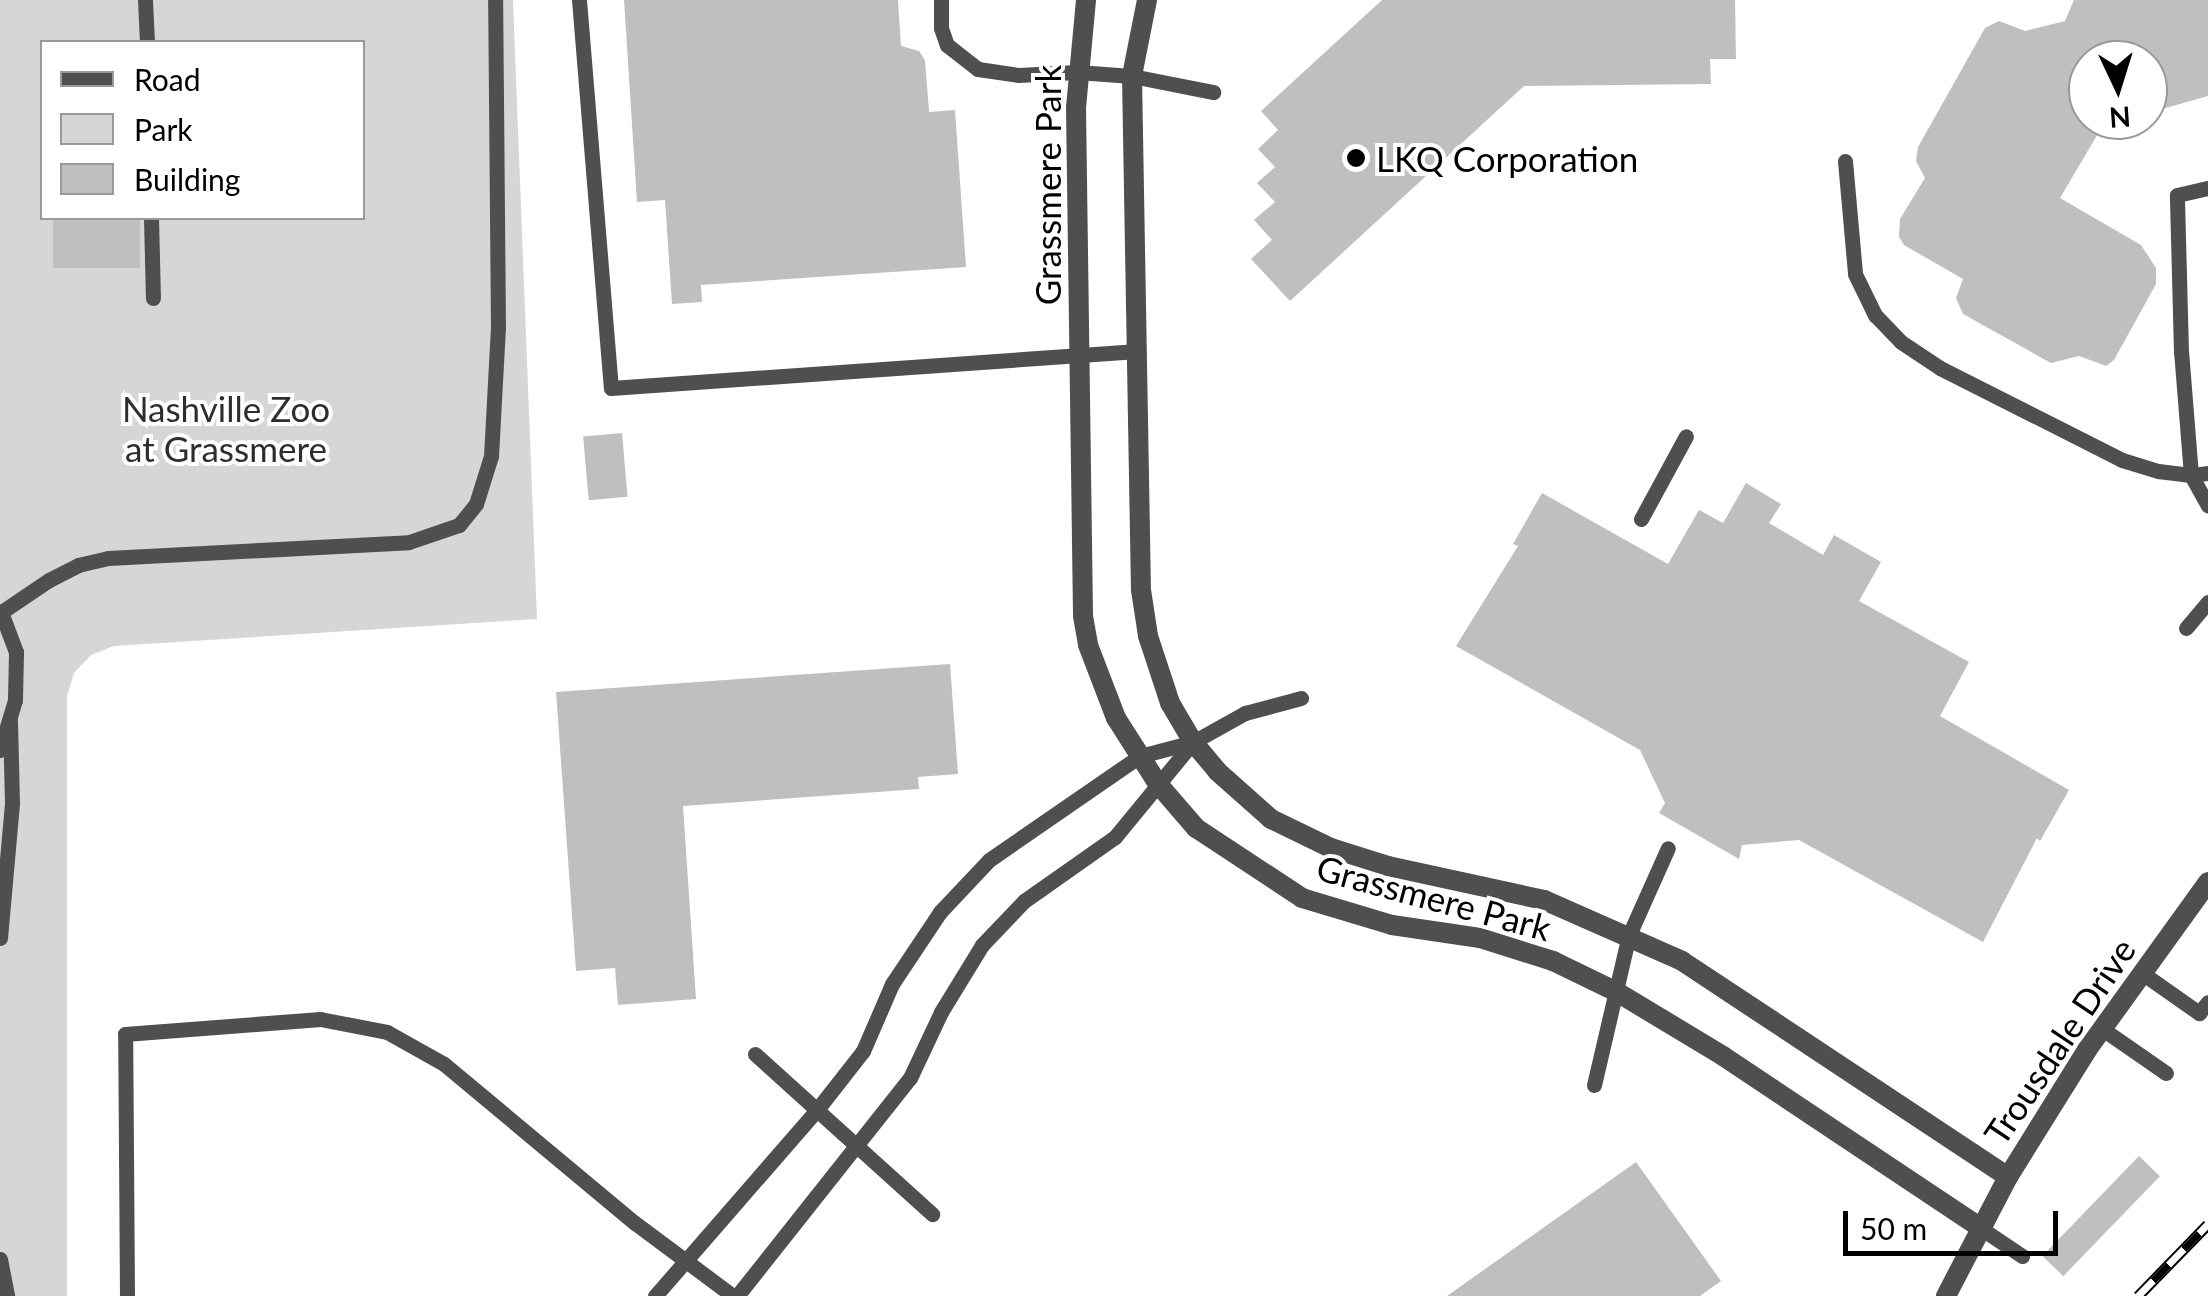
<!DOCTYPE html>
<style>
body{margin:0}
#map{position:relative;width:2208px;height:1296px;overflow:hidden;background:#fff;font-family:Lato,sans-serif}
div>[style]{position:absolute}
.green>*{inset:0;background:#d6d6d6}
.building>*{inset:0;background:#bfbfbf;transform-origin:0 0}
.service>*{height:15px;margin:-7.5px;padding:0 7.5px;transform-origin:7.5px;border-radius:7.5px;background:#4f4f4f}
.minor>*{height:20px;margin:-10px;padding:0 10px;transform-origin:10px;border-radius:10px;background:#4f4f4f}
.tertiary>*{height:20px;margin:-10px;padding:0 10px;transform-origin:10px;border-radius:10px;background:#4f4f4f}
.rail>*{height:11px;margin-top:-5.5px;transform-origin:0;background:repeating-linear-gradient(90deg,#fff 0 22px,#000 0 44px);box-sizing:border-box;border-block:2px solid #000}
.dots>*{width:28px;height:28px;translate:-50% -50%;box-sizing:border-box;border:5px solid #fff;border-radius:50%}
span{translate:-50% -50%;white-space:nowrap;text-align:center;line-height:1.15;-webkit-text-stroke:8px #fff;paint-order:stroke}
.poi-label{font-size:35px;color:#000}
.left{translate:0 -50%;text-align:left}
.street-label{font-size:35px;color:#000}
.park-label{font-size:35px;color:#2d2d2d}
.legend{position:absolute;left:40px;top:40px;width:325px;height:180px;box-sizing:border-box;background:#fff;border:2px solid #999;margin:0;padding:12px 18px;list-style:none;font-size:30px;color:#000}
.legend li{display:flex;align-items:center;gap:20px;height:50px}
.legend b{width:50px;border:2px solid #999}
.north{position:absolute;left:2068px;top:40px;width:100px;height:100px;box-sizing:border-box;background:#fff;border:2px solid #999;border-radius:50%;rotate:176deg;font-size:28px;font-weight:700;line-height:40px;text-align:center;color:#000}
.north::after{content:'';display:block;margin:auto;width:35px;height:45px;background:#000;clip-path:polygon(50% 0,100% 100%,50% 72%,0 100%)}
.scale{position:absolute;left:1843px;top:1211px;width:215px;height:45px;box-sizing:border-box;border:5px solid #000;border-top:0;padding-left:12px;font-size:30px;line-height:35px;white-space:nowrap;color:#000;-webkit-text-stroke:8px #fff;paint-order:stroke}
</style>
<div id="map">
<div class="green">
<i style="clip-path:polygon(evenodd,0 0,513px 0,537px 619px,114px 646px,91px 655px,74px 673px,67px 696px,67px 1296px,0 1296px,0 0,42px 42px,362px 42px,362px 218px,42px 218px,42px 42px)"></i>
</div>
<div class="building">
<i style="clip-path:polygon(624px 0,898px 0,901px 46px,919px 51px,925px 60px,929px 112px,955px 110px,966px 267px,701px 285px,702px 302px,672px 304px,665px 200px,637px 202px)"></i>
<i style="clip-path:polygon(1382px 0,1735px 0,1736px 59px,1710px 59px,1711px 84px,1524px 86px,1290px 301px,1251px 259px,1272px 240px,1254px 220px,1275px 202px,1257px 183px,1275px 167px,1258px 149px,1278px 130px,1261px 111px)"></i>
<i style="clip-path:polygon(2074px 0,2208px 0,2208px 96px,2148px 113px,2148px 60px,2088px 60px,2088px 120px,2106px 120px,2060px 198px,2141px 245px,2156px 268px,2156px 284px,2114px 360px,2106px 366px,2079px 356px,2051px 363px,1963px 314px,1956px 298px,1963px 279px,1904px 245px,1899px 237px,1900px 219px,1925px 178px,1916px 161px,1918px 147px,1985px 28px,1999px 21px,2025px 31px,2065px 21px)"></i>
<i style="left:53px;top:218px;width:87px;height:50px"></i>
<i style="left:622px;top:433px;width:64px;height:39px;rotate:85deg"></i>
<i style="clip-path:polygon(1746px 483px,1781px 504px,1769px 523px,1823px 555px,1834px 535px,1881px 562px,1859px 601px,1969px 662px,1940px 716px,2069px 790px,2040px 841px,2037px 838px,1983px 942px,1799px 840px,1742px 845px,1739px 859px,1659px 813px,1665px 803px,1640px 750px,1456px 646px,1518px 546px,1513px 544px,1542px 493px,1668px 564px,1699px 510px,1723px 523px)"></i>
<i style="clip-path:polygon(950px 664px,958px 774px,918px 777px,919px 789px,683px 806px,696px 999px,618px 1005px,615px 968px,576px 971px,556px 692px)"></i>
<i style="left:2139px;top:1156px;width:29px;height:139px;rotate:44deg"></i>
<i style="clip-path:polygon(1636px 1162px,1721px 1281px,1700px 1296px,1447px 1296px)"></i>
</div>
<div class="service">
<i style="left:145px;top:0;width:42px;rotate:87.3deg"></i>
<i style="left:579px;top:0;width:389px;rotate:85.3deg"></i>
<i style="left:611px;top:388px;width:528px;rotate:-4.02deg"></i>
<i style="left:941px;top:0;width:28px;rotate:90deg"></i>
<i style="left:941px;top:28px;width:18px;rotate:71deg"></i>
<i style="left:947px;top:45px;width:39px;rotate:38deg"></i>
<i style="left:978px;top:69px;width:40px;rotate:8.5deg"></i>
<i style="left:1018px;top:75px;width:59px;rotate:-2.9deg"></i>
<i style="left:1077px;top:72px;width:55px;rotate:4.2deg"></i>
<i style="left:1132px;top:76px;width:83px;rotate:11.2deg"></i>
<i style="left:1845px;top:161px;width:113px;rotate:84.9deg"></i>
<i style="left:1855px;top:274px;width:46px;rotate:64deg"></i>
<i style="left:1875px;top:315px;width:37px;rotate:46deg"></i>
<i style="left:1901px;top:342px;width:47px;rotate:33.7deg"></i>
<i style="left:1940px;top:368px;width:204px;rotate:26.8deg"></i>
<i style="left:2122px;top:460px;width:38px;rotate:17deg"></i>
<i style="left:2158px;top:471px;width:33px;rotate:7deg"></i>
<i style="left:2191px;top:475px;width:123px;rotate:-94.6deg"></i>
<i style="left:2181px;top:352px;width:157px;rotate:-91.5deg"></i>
<i style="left:2177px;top:195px;width:32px;rotate:-13deg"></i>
<i style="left:151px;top:218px;width:80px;rotate:88.6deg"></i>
<i style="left:2208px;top:473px;width:17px;rotate:173deg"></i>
<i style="left:2191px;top:475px;width:35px;rotate:61deg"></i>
<i style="left:1641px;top:519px;width:94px;rotate:-61.5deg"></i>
<i style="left:0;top:613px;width:59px;rotate:-34deg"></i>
<i style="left:49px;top:580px;width:33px;rotate:-27deg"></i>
<i style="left:78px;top:565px;width:31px;rotate:-13deg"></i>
<i style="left:108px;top:558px;width:301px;rotate:-3deg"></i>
<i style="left:409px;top:542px;width:53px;rotate:-18.8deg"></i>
<i style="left:459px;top:525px;width:27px;rotate:-51deg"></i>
<i style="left:476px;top:504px;width:50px;rotate:-72.6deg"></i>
<i style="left:491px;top:456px;width:128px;rotate:-86.9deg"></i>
<i style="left:498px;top:328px;width:328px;rotate:-90.5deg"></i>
<i style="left:2186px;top:628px;width:34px;rotate:-50deg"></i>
<i style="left:0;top:750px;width:52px;rotate:-73.3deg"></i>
<i style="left:15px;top:700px;width:48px;rotate:-88.8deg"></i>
<i style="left:16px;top:652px;width:43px;rotate:-110.6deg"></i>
<i style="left:0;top:938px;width:136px;rotate:-84.9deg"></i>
<i style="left:12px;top:803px;width:83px;rotate:-91.4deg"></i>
<i style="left:2142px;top:973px;width:70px;rotate:35.1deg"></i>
<i style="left:2199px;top:1013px;width:14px;rotate:-51deg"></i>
<i style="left:2101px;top:1028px;width:79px;rotate:34.7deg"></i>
<i style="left:755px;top:1054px;width:239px;rotate:42.1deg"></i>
<i style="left:1594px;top:1085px;width:154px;rotate:-76.9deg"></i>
<i style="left:1629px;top:935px;width:95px;rotate:-65.9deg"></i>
<i style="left:1979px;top:1227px;width:52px;rotate:34deg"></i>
<i style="left:0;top:1259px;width:38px;rotate:79deg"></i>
<i style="left:127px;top:1296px;width:262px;rotate:-90.4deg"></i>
<i style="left:125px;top:1034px;width:196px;rotate:-4.4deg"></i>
<i style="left:320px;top:1019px;width:68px;rotate:11deg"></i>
<i style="left:387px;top:1032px;width:65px;rotate:29.3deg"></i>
<i style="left:444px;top:1064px;width:249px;rotate:39.8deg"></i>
<i style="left:635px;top:1223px;width:122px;rotate:36.7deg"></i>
<i style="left:655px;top:1296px;width:245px;rotate:-49deg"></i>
<i style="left:816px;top:1111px;width:76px;rotate:-51.9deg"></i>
<i style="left:863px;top:1051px;width:73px;rotate:-66.6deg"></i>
<i style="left:892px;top:984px;width:87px;rotate:-56.3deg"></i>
<i style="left:940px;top:912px;width:71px;rotate:-46.7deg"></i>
<i style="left:989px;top:860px;width:183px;rotate:-34.6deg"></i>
<i style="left:1140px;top:756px;width:55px;rotate:-14.8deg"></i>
<i style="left:1193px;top:742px;width:60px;rotate:-29.1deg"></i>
<i style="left:1245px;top:713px;width:58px;rotate:-15deg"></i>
<i style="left:737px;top:1296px;width:278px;rotate:-51.6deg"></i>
<i style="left:910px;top:1078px;width:73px;rotate:-64.8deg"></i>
<i style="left:941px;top:1012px;width:79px;rotate:-58.5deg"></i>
<i style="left:982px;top:945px;width:61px;rotate:-46.3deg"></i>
<i style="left:1024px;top:901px;width:111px;rotate:-35.1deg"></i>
<i style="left:1115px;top:837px;width:123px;rotate:-50.6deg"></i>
</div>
<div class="minor">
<i style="left:1086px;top:0;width:107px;rotate:95.3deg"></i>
<i style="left:1076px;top:107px;width:509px;rotate:89.21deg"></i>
<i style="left:1083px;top:616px;width:29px;rotate:80deg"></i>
<i style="left:1088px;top:645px;width:78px;rotate:69deg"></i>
<i style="left:1116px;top:718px;width:78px;rotate:57.5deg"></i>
<i style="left:1158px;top:784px;width:58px;rotate:49.2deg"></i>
<i style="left:1196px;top:828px;width:127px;rotate:33.4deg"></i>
<i style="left:1302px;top:898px;width:94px;rotate:16.7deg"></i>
<i style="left:1392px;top:925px;width:89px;rotate:8.4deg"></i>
<i style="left:1480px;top:938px;width:77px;rotate:17.5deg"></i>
<i style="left:1553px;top:961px;width:71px;rotate:25.8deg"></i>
<i style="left:1617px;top:992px;width:124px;rotate:31.1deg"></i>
<i style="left:1723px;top:1056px;width:308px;rotate:33.7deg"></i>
<i style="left:1147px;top:0;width:77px;rotate:101.2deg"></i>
<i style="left:1132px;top:76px;width:514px;rotate:89deg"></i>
<i style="left:1141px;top:590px;width:47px;rotate:81.3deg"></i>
<i style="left:1148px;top:636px;width:71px;rotate:71.8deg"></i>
<i style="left:1170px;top:703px;width:45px;rotate:59.5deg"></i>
<i style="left:1193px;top:742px;width:38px;rotate:50deg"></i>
<i style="left:1217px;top:771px;width:72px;rotate:41.6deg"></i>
<i style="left:1271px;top:819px;width:67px;rotate:25.8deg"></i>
<i style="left:1331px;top:848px;width:60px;rotate:17.5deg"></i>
<i style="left:1388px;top:866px;width:160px;rotate:12.3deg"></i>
<i style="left:1544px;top:900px;width:151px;rotate:23.8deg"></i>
<i style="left:1682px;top:961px;width:391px;rotate:33.5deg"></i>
</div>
<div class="tertiary">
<i style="left:1946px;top:1296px;width:134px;rotate:-62.5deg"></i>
<i style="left:2008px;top:1177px;width:150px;rotate:-58.1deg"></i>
<i style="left:2087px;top:1050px;width:207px;rotate:-54.2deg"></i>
</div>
<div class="rail">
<i style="left:2138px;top:1296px;width:100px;rotate:-45.8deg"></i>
</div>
<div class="dots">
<i style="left:1356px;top:158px;background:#000"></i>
</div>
<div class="poi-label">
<span class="left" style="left:1376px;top:158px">LKQ Corporation</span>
</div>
<div class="street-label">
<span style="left:1047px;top:185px;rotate:-90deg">Grassmere Park</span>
<span style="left:1434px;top:897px;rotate:15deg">Grassmere Park</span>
<span style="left:2059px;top:1041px;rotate:-56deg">Trousdale Drive</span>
</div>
<div class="park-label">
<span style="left:226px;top:428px">Nashville Zoo<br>at Grassmere</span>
</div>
<ul class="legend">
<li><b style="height:12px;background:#4f4f4f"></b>Road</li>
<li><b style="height:28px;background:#d6d6d6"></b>Park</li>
<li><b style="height:28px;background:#bfbfbf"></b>Building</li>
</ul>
<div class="north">N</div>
<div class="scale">50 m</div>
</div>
